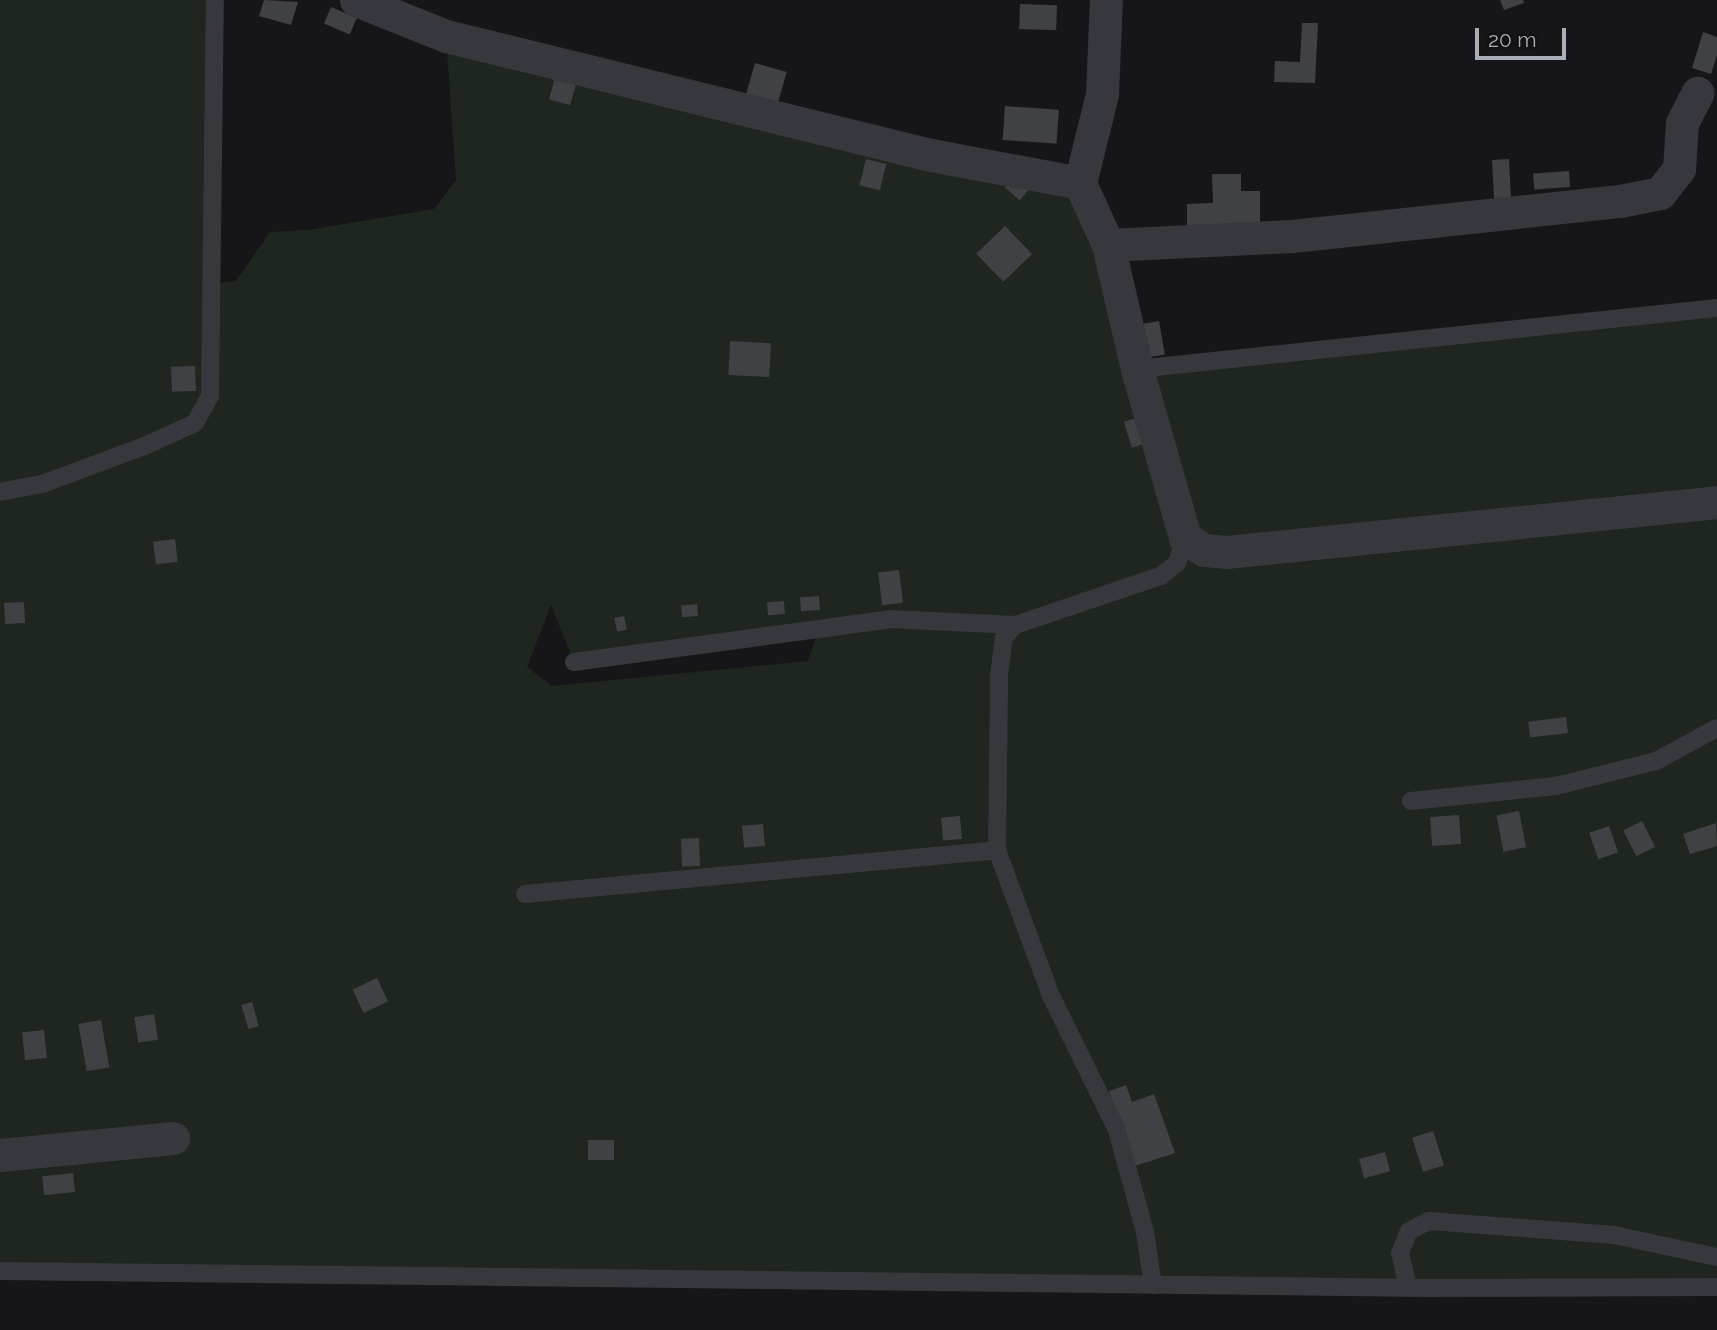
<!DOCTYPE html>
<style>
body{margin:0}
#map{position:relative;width:1717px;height:1330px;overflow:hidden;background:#161618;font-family:Raleway,sans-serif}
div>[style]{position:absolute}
.green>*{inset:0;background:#1e261f}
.building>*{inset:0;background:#404145;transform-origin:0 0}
.lane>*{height:18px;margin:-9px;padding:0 9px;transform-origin:9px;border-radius:9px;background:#37383d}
.street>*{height:33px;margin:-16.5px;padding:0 16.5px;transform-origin:16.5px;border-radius:16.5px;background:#37383d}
span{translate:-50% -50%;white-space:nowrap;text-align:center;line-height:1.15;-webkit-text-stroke:5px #111113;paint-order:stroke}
.scale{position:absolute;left:1475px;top:28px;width:91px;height:32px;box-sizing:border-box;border:4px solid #a8adb8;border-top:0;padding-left:9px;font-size:21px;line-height:24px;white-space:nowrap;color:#a8adb8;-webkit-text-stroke:5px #111113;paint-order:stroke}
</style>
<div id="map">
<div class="green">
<div style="clip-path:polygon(evenodd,0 0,215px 0,212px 284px,236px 281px,270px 232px,308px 230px,434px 209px,456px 180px,446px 36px,1080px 183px,1138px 369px,1717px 308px,1717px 1287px,0 1271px,0 0,551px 605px,574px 662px,819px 629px,808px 661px,552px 686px,527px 667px,551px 605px)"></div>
</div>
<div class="building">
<div style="clip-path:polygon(264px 0,298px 2px,291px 25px,259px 16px)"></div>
<div style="clip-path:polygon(1500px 0,1523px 0,1524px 3px,1504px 10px)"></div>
<div style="left:1020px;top:4px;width:37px;height:25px;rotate:2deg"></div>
<div style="left:331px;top:7px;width:28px;height:18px;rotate:23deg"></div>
<div style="clip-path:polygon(1302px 23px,1318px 23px,1315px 83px,1274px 82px,1275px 61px,1300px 62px)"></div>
<div style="clip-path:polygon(1703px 32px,1717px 37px,1717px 55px,1711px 74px,1692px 68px)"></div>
<div style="left:755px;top:63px;width:33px;height:35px;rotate:16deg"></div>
<div style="left:555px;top:78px;width:22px;height:22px;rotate:16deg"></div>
<div style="left:1005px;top:106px;width:54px;height:34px;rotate:4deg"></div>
<div style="left:866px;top:159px;width:21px;height:27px;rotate:14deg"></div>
<div style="left:1509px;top:159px;width:39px;height:17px;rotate:87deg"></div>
<div style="left:1569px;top:171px;width:16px;height:36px;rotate:86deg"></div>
<div style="clip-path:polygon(1212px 174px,1241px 174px,1241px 191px,1260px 191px,1260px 224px,1187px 225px,1187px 204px,1213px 203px)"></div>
<div style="left:1015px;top:175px;width:20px;height:16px;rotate:41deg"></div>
<div style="left:1005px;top:226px;width:39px;height:40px;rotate:46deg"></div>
<div style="left:1159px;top:321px;width:34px;height:24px;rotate:80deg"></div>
<div style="left:730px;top:341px;width:41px;height:34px;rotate:3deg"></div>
<div style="left:195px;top:366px;width:25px;height:24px;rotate:88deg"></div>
<div style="left:1143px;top:416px;width:27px;height:20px;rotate:73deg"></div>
<div style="left:175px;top:539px;width:23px;height:22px;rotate:83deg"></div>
<div style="left:899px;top:570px;width:33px;height:21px;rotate:83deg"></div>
<div style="left:819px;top:596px;width:14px;height:19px;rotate:86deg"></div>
<div style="left:784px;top:601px;width:13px;height:17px;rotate:86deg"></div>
<div style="left:24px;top:602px;width:21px;height:20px;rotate:87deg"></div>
<div style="left:697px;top:604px;width:12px;height:16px;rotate:85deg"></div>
<div style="left:624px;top:616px;width:14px;height:10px;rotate:78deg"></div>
<div style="left:1566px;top:717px;width:16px;height:38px;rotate:83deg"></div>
<div style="left:1519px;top:811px;width:37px;height:23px;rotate:79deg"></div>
<div style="left:1459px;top:815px;width:29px;height:29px;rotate:86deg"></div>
<div style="left:960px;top:816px;width:23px;height:19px;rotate:85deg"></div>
<div style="left:1642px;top:821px;width:29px;height:21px;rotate:63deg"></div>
<div style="clip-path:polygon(1716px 823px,1717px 846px,1690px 854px,1683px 834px)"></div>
<div style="left:763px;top:824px;width:22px;height:21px;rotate:85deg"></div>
<div style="left:1609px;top:826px;width:28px;height:21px;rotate:71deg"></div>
<div style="left:699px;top:838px;width:28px;height:18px;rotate:88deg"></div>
<div style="left:377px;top:978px;width:26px;height:27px;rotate:65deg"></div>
<div style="left:252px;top:1002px;width:25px;height:11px;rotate:74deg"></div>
<div style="left:154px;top:1014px;width:26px;height:20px;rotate:81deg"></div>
<div style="left:101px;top:1020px;width:48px;height:23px;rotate:80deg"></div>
<div style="left:44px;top:1030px;width:28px;height:22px;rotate:84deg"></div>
<div style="clip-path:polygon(1126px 1085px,1132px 1102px,1154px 1094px,1175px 1153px,1135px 1166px,1109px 1091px)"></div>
<div style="left:1433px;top:1131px;width:36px;height:22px;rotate:72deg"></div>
<div style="left:588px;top:1140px;width:26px;height:20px"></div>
<div style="left:1385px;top:1152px;width:20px;height:27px;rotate:75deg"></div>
<div style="left:73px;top:1173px;width:19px;height:31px;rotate:84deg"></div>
</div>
<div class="lane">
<div style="left:1137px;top:369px;width:583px;rotate:-6deg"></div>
<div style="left:0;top:492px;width:43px;rotate:-10.8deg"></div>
<div style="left:42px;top:484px;width:110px;rotate:-20.3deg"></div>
<div style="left:145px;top:446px;width:55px;rotate:-24.7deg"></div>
<div style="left:195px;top:423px;width:31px;rotate:-61deg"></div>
<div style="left:210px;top:396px;width:396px;rotate:-89.3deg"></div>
<div style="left:574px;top:662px;width:319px;rotate:-7.7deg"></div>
<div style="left:890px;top:619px;width:125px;rotate:2.7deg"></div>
<div style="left:1411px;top:801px;width:146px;rotate:-5.9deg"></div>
<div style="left:1556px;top:786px;width:103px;rotate:-14deg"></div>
<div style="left:1656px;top:761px;width:69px;rotate:-28.4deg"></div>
<div style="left:525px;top:894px;width:474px;rotate:-5.3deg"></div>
<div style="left:0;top:1271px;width:1424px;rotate:0.68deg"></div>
<div style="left:1424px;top:1288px;width:293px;rotate:-0.2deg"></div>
<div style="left:1153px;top:1285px;width:54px;rotate:-98.6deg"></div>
<div style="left:1145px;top:1232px;width:106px;rotate:-105.4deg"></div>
<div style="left:1117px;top:1130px;width:149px;rotate:-116.2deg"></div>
<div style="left:1051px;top:996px;width:156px;rotate:-110.3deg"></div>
<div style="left:997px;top:850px;width:174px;rotate:-89.3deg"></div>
<div style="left:999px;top:676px;width:38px;rotate:-83deg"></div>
<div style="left:1004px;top:638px;width:17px;rotate:-50deg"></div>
<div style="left:1015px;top:625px;width:154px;rotate:-18.6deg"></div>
<div style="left:1161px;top:576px;width:21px;rotate:-39deg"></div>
<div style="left:1177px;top:563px;width:26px;rotate:-72deg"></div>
<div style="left:1408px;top:1287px;width:35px;rotate:-103deg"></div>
<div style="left:1400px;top:1253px;width:24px;rotate:-68deg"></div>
<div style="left:1409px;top:1231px;width:22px;rotate:-27deg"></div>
<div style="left:1429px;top:1221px;width:186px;rotate:4.3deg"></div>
<div style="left:1614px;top:1235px;width:105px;rotate:12.1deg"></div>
</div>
<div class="street">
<div style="left:356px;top:0;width:97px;rotate:21.8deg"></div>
<div style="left:446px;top:36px;width:499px;rotate:13.8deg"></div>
<div style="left:931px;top:155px;width:152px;rotate:10.6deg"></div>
<div style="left:1080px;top:183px;width:92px;rotate:-76.1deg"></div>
<div style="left:1102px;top:94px;width:94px;rotate:-87.6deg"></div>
<div style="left:1080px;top:183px;width:68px;rotate:65.7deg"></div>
<div style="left:1108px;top:245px;width:127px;rotate:76.8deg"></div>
<div style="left:1137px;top:369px;width:176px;rotate:74.1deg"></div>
<div style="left:1185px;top:538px;width:22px;rotate:32deg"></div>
<div style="left:1204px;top:550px;width:22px;rotate:5deg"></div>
<div style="left:1226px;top:552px;width:494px;rotate:-5.8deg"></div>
<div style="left:1108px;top:245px;width:184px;rotate:-2.8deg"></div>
<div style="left:1292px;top:236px;width:330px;rotate:-6.1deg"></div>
<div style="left:1620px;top:201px;width:41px;rotate:-11.3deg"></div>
<div style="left:1660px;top:193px;width:31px;rotate:-52deg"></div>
<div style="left:1679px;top:169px;width:46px;rotate:-86.3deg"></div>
<div style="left:1682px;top:123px;width:34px;rotate:-63deg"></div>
<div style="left:0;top:1155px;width:174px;rotate:-5.6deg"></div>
</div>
<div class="scale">20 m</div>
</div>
